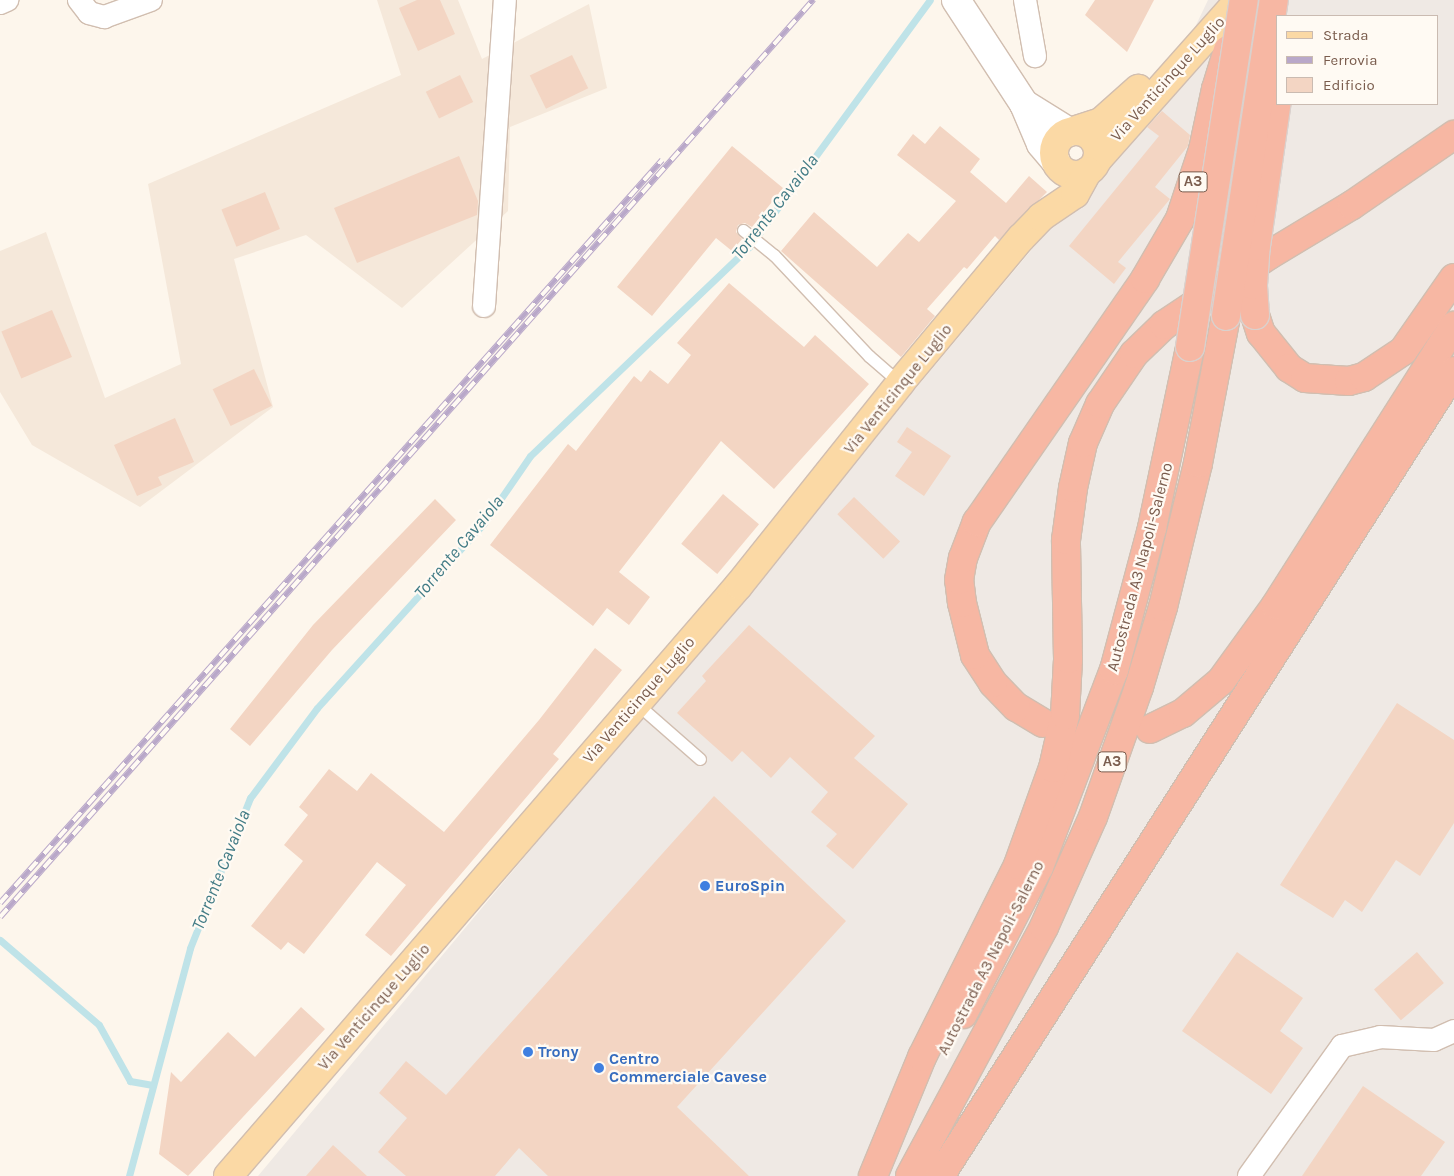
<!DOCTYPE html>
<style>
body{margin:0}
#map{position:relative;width:1454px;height:1176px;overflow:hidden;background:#fdf6ec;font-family:Karla,sans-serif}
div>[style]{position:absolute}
.residential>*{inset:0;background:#f5e8da}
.industrial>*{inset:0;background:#efe9e4}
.stream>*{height:7px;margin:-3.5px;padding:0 3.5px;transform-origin:3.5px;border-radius:3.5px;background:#bfe3e8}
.building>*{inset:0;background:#f3d5c3;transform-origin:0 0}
.roads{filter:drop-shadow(1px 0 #d1beb0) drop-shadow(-1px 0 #d1beb0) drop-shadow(0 1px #d1beb0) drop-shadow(0 -1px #d1beb0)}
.lane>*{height:11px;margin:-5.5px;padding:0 5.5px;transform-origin:5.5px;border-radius:5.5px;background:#fff}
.street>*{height:22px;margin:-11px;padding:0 11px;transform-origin:11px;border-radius:11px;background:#fff}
.secondary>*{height:28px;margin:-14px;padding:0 14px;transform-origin:14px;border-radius:14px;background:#fff}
.primary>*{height:28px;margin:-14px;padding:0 14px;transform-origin:14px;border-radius:14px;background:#fbd9a5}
.primary>.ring{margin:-14px;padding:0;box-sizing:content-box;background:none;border:28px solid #fbd9a5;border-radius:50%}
.highway>*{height:28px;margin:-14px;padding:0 14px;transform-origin:14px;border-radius:14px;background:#f7b7a3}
.rail>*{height:5.5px;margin-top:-2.75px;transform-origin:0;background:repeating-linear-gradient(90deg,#fffaf3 0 11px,#b9a8c9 0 22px);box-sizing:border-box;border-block:1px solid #b9a8c9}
.bridges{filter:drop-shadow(1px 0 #dad1cd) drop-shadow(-1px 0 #dad1cd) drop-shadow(0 1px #dad1cd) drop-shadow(0 -1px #dad1cd)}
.highway-bridge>*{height:28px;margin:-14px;padding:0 14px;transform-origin:14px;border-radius:14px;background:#f7b7a3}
.dots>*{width:14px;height:14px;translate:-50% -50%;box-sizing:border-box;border:2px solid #fffaf3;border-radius:50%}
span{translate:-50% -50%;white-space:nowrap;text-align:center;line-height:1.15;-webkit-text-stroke:4.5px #fffaf3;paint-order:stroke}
.shield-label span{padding:1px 4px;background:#fffaf3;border:1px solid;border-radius:4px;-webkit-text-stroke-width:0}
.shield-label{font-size:15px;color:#7a5c4d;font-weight:700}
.street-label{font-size:16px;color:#7a5c4d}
.shop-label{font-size:16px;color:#366cbe;font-weight:700}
.left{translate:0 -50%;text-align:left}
.water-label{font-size:18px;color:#437c86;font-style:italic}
.legend{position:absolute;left:1276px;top:15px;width:162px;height:90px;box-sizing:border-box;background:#fffaf3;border:1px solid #cabbb1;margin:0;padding:6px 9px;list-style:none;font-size:15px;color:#7a5c4d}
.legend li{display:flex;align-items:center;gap:10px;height:25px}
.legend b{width:25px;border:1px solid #cabbb1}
</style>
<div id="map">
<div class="residential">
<div style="clip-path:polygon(377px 0,458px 0,482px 59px,589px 4px,607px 88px,510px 127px,508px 211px,402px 308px,306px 235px,234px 259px,273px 407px,140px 507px,32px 445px,0 392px,0 251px,46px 232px,105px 398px,181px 364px,148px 184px,401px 75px)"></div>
</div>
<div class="industrial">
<div style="clip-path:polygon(evenodd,1208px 0,1454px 0,1454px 1176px,258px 1176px,1165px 90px,1208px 0,1278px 16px,1438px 16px,1438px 104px,1278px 104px,1278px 16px)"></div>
</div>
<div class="stream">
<div style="left:0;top:940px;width:130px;rotate:40.6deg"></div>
<div style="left:99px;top:1025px;width:64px;rotate:61deg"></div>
<div style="left:130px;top:1081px;width:23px;rotate:10deg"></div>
<div style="left:129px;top:1176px;width:236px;rotate:-75deg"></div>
<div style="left:190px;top:948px;width:162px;rotate:-68.2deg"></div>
<div style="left:250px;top:798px;width:112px;rotate:-53.3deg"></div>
<div style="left:317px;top:708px;width:249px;rotate:-47.9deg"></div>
<div style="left:484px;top:523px;width:81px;rotate:-55.5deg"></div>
<div style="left:530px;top:456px;width:303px;rotate:-43.7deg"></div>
<div style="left:749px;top:247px;width:306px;rotate:-53.8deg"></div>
</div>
<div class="building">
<div style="clip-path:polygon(417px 0,440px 0,455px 34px,418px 51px,399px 8px)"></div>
<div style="clip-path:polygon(1095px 0,1154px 0,1127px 52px,1085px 15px)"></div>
<div style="left:572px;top:55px;width:37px;height:47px;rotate:64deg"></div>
<div style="left:460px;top:75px;width:30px;height:38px;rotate:64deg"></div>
<div style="clip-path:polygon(1162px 111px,1190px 135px,1188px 146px,1155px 187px,1170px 199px,1118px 262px,1126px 268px,1114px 284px,1069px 246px,1159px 136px,1147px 127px)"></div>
<div style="clip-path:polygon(940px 126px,980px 159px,970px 172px,1006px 203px,1029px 176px,1047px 192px,999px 240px,995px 236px,967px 269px,964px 267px,927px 309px,935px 316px,901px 357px,781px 251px,814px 212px,877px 267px,908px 233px,919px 242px,956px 201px,897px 155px,913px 134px,925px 144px)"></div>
<div style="clip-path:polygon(732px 146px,783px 188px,752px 227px,745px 223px,738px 225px,736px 232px,742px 239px,732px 251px,716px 238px,652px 316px,617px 287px)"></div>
<div style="clip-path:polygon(459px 156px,478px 201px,477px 215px,357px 263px,334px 208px)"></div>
<div style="left:265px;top:192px;width:40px;height:47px;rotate:68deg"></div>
<div style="clip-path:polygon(729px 283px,804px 347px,815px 335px,869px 384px,774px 489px,721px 441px,619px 572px,650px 597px,629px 625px,607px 608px,593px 626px,490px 545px,568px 444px,576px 451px,634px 376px,641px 382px,650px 370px,668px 384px,691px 355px,677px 343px)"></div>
<div style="left:52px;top:310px;width:51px;height:55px;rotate:67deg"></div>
<div style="left:254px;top:369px;width:41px;height:46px;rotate:64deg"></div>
<div style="clip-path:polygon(175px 418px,194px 462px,158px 477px,162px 485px,137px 496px,114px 445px)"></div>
<div style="clip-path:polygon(907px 427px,951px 456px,924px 496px,895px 476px,912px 452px,897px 442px)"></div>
<div style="left:723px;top:494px;width:47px;height:65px;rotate:40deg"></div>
<div style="left:854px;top:497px;width:64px;height:24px;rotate:44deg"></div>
<div style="clip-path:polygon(435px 499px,456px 520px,332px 650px,250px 746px,230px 729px,313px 625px)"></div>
<div style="clip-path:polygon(749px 625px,875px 736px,854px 758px,908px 804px,853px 869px,826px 846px,837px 834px,811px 812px,828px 792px,790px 757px,771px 778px,742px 751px,732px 762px,677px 713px,706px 681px,702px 676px)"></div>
<div style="clip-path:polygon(595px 648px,622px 670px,553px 754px,559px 759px,391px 956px,365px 935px,406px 885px,377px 862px,304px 954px,288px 942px,281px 950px,251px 926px,303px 861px,284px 845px,308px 815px,299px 807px,329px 769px,357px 791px,371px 773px,444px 832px,539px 720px)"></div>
<div style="clip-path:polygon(1397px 703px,1454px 740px,1454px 823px,1420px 876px,1396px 860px,1362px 912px,1345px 900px,1333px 918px,1280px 885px)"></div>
<div style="clip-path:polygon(714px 796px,846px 921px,677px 1107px,749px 1176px,548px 1176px,519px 1148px,495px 1176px,406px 1176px,378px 1152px,407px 1118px,379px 1093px,406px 1061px,446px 1095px)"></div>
<div style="clip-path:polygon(1237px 952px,1303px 998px,1280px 1031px,1303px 1048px,1271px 1094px,1182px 1031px)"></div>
<div style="left:1417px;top:952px;width:41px;height:57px;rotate:49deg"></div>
<div style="clip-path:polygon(301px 1007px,325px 1029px,188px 1176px,159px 1154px,171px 1072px,181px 1082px,228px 1032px,255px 1057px)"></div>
<div style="clip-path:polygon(1363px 1086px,1445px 1142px,1421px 1176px,1302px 1176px)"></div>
<div style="clip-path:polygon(333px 1145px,367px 1176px,306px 1176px)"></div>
</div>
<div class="roads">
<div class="lane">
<div style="left:743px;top:230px;width:40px;rotate:39deg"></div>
<div style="left:774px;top:255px;width:139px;rotate:46.8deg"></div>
<div style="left:869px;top:356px;width:41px;rotate:41.1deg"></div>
<div style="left:636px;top:703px;width:85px;rotate:41.2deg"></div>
</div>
<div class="street">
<div style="left:79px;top:0;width:16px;rotate:52deg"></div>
<div style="left:89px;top:13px;width:16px;rotate:15deg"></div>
<div style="left:104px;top:17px;width:50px;rotate:-19.9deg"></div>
<div style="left:1025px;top:0;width:57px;rotate:79.9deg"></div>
<div style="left:0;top:3px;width:8px;rotate:-23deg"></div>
<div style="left:484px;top:306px;width:307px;rotate:-86.1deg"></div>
<div style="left:1249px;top:1176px;width:160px;rotate:-54.4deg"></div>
<div style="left:1342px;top:1046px;width:39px;rotate:-13deg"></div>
<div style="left:1380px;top:1037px;width:54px;rotate:3.2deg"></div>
<div style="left:1434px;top:1040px;width:22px;rotate:-24deg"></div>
</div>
<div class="secondary">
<div style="left:956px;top:0;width:124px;rotate:56.8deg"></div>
<div style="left:1024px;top:104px;width:43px;rotate:67deg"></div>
<div style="left:1041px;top:144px;width:23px;rotate:50deg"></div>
<div style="left:1024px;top:104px;width:53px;rotate:31.9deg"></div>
</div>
<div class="primary">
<div style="left:1076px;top:130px;width:26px;rotate:-18deg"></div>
<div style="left:1101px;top:122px;width:50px;rotate:-41.7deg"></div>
<div class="ring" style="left:1054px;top:131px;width:16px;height:16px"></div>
<div style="left:1098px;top:159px;width:213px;rotate:-48.4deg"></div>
<div style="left:228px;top:1176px;width:781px;rotate:-49.15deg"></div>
<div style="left:739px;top:585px;width:258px;rotate:-51.4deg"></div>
<div style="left:900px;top:383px;width:189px;rotate:-50.2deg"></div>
<div style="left:1021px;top:238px;width:29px;rotate:-46deg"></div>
<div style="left:1041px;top:217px;width:41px;rotate:-34.1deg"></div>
<div style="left:1075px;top:194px;width:26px;rotate:-61deg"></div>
</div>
<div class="highway">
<div style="left:1255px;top:315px;width:19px;rotate:72deg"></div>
<div style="left:1261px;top:333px;width:45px;rotate:51.3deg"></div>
<div style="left:1289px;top:368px;width:19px;rotate:32deg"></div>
<div style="left:1305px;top:378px;width:44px;rotate:3.9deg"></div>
<div style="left:1349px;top:381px;width:16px;rotate:-15deg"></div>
<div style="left:1364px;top:377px;width:47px;rotate:-33.7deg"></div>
<div style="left:1403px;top:351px;width:89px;rotate:-55.1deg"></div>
<div style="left:1043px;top:723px;width:31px;rotate:-149deg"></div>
<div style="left:1016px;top:707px;width:33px;rotate:-134deg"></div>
<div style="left:993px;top:683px;width:33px;rotate:-123deg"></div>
<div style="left:975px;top:655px;width:54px;rotate:-104deg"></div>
<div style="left:962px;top:603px;width:23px;rotate:-97deg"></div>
<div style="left:959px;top:580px;width:22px;rotate:-80deg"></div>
<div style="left:963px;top:558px;width:39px;rotate:-69deg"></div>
<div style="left:977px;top:522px;width:295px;rotate:-55.3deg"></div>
<div style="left:1145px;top:279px;width:69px;rotate:-59.7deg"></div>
<div style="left:1180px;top:219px;width:73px;rotate:-71.6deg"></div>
<div style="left:1203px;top:150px;width:62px;rotate:-78deg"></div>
<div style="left:1216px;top:89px;width:41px;rotate:-72.9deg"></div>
<div style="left:1150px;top:729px;width:37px;rotate:-26deg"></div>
<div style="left:1183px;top:713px;width:50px;rotate:-40.1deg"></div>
<div style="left:1221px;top:681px;width:94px;rotate:-54.1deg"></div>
<div style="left:1276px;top:605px;width:331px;rotate:-57.5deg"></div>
<div style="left:963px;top:1014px;width:165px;rotate:-62.7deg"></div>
<div style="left:1039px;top:867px;width:211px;rotate:-69.2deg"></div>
<div style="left:1114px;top:670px;width:147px;rotate:-75deg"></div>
<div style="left:1152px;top:528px;width:185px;rotate:-78.1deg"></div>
<div style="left:873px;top:1176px;width:129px;rotate:-67.6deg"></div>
<div style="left:922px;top:1057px;width:215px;rotate:-63.4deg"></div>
<div style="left:1018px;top:865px;width:103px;rotate:-70.2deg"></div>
<div style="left:1053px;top:768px;width:54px;rotate:-77.2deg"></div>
<div style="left:1065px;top:715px;width:56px;rotate:-86.9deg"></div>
<div style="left:1068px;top:659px;width:119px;rotate:-91deg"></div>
<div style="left:1066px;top:540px;width:52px;rotate:-82.3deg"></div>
<div style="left:1073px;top:488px;width:46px;rotate:-77.5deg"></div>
<div style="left:1083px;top:443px;width:43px;rotate:-66.4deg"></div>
<div style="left:1100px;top:404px;width:60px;rotate:-55.8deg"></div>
<div style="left:1134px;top:354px;width:42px;rotate:-44deg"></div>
<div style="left:1164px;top:325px;width:126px;rotate:-33.7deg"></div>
<div style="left:1269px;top:255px;width:97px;rotate:-31.1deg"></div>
<div style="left:1352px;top:205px;width:124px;rotate:-34.5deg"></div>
<div style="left:910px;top:1176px;width:283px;rotate:-61.7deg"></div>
<div style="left:1044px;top:927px;width:120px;rotate:-66deg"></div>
<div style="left:1093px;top:817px;width:138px;rotate:-70.5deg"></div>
<div style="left:1139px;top:687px;width:84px;rotate:-73.3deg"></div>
<div style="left:1163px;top:607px;width:148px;rotate:-76.3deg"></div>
<div style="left:1198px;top:463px;width:150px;rotate:-79.2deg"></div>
<div style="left:940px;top:1176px;width:955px;rotate:-57.44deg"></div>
</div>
</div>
<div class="rail">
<div style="left:0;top:903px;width:995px;rotate:-48.3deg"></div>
<div style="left:0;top:917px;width:1226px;rotate:-48.44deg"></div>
</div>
<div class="bridges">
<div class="highway-bridge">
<div style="left:1255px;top:315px;width:30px;rotate:-94deg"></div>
<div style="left:1253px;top:285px;width:39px;rotate:-86deg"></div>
<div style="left:1256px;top:246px;width:155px;rotate:-81.8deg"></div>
<div style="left:1226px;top:316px;width:320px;rotate:-81.4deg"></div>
<div style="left:1190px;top:347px;width:351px;rotate:-81.2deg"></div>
</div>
</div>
<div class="dots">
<div style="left:705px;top:886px;background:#3f7fe0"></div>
<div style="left:528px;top:1052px;background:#3f7fe0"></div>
<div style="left:599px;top:1068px;background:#3f7fe0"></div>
</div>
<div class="shield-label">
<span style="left:1193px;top:182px">A3</span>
<span style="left:1112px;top:762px">A3</span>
</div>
<div class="street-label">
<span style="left:1168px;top:79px;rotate:-48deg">Via Venticinque Luglio</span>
<span style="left:898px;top:389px;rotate:-51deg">Via Venticinque Luglio</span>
<span style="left:1140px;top:567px;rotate:-75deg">Autostrada A3 Napoli-Salerno</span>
<span style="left:639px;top:700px;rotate:-49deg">Via Venticinque Luglio</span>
<span style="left:991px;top:958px;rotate:-63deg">Autostrada A3 Napoli-Salerno</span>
<span style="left:374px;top:1007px;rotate:-49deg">Via Venticinque Luglio</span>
</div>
<div class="shop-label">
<span class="left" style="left:715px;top:886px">EuroSpin</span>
<span class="left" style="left:538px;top:1052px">Trony</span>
<span class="left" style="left:609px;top:1068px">Centro<br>Commerciale Cavese</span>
</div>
<div class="water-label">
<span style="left:775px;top:207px;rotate:-52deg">Torrente Cavaiola</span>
<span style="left:459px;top:547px;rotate:-50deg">Torrente Cavaiola</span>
<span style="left:221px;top:870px;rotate:-68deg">Torrente Cavaiola</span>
</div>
<ul class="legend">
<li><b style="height:6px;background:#fbd9a5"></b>Strada</li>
<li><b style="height:6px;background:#b9a8c9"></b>Ferrovia</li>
<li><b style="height:14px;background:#f3d5c3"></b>Edificio</li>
</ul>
</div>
